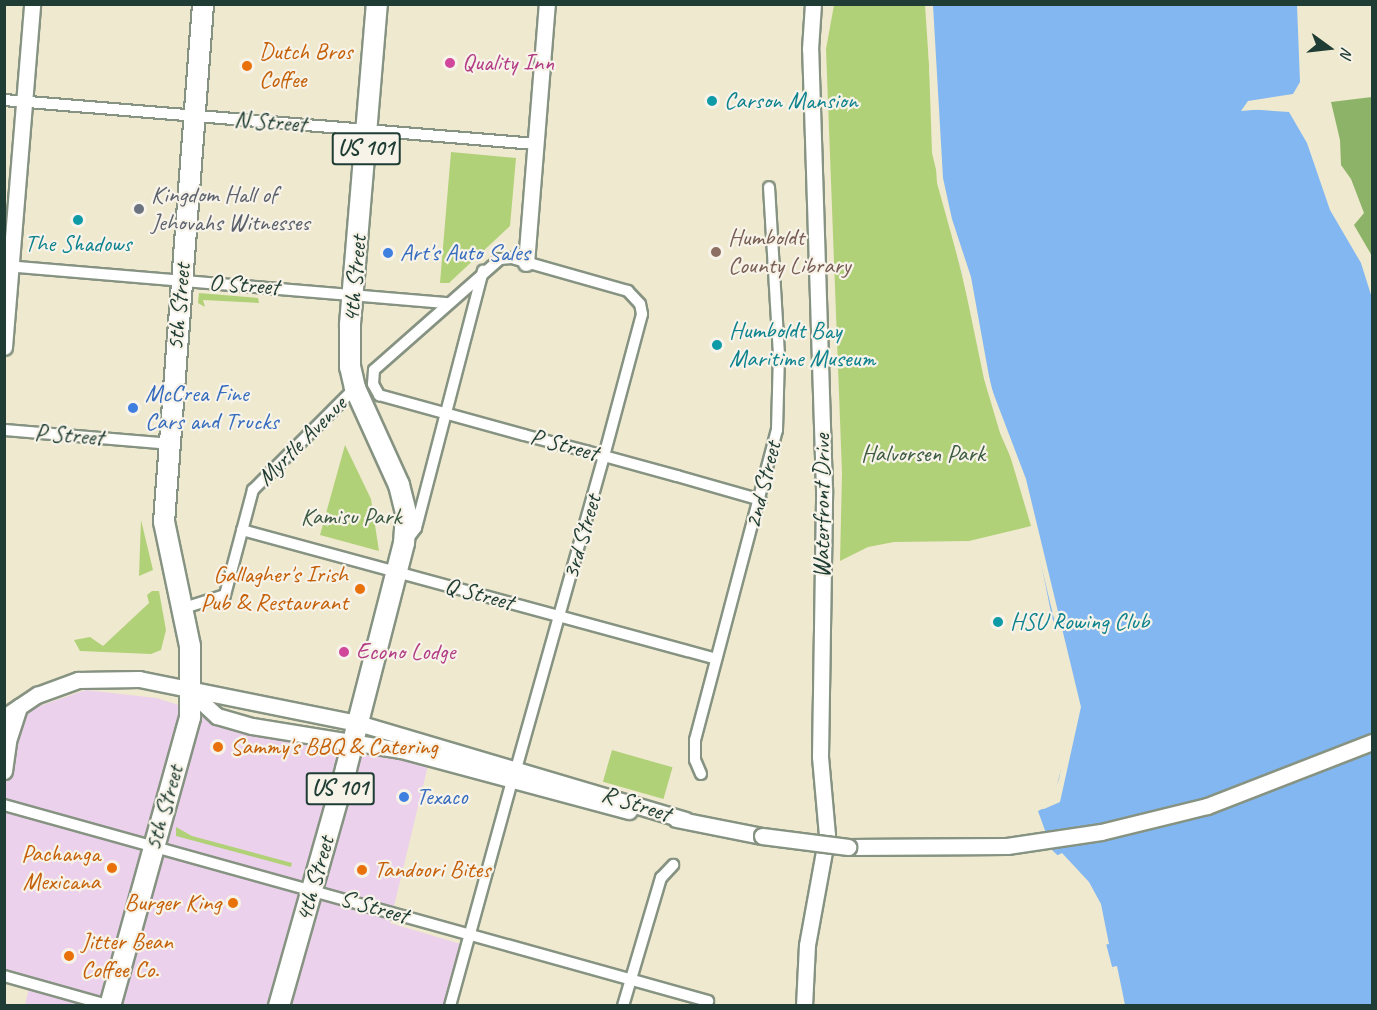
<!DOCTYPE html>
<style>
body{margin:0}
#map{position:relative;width:1377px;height:1010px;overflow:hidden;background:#efe9cf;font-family:Caveat,sans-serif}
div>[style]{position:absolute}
.built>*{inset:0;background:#ebd1eb}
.green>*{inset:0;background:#b1d178;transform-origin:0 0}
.forest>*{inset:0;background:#8cb368}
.water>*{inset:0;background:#83b7f1}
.pier>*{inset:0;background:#efe9cf}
.roads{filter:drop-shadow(2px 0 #879382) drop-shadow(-2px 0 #879382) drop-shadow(0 2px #879382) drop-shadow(0 -2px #879382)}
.street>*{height:10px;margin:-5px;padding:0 5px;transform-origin:5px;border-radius:5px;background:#fff}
.secondary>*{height:15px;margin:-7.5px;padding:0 7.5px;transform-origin:7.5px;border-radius:7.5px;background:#fff}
.highway>*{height:20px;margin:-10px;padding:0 10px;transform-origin:10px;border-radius:10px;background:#fff}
.bridges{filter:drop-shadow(2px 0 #879382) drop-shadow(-2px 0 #879382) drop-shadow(0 2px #879382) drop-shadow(0 -2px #879382)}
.secondary-bridge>*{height:15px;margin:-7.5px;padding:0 7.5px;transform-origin:7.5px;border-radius:7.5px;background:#fff}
.dots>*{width:16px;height:16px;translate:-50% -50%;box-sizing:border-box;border:3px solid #f7f3e8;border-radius:50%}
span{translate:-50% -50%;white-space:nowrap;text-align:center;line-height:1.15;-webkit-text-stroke:4.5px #f7f3e8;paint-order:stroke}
.shield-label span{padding:2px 4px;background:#f7f3e8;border:2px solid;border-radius:4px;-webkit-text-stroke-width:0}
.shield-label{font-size:22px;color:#1f3d34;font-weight:700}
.food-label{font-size:24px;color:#c56008}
.left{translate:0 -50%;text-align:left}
.right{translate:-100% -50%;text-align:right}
.hotel-label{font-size:24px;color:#b23c85}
.culture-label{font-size:24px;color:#0d838f}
.street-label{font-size:24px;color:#1f3d34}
.worship-label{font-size:24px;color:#5b616d}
.education-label{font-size:24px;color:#785e54}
.shop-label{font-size:24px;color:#366cbe}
.park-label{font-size:24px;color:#3c5b42}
.frame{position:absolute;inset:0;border:6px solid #1f3d34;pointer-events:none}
.north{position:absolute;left:1299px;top:18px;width:60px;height:60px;-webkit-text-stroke:4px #f7f3e8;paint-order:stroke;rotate:105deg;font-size:16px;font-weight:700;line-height:24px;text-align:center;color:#1f3d34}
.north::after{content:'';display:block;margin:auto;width:21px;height:27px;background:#1f3d34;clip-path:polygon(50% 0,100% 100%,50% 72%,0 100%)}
</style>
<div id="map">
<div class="built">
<div style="clip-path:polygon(86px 690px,156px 698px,286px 738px,429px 761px,390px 923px,461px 944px,444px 1005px,25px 1005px,29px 988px,5px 981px,5px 779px,22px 712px)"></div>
</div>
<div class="green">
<div style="clip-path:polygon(834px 5px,927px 5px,932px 153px,987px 378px,1031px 526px,969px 541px,894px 542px,868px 547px,840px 561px,842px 473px,826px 49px)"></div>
<div style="clip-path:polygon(451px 152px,516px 158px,510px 226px,449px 283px,440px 283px)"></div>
<div style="clip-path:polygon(199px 293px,258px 298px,259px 303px,203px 300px,205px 307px,198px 303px)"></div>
<div style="clip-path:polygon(345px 445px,371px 499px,379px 551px,320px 535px)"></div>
<div style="clip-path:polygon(141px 520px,153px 570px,139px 576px)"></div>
<div style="clip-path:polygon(152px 591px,159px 591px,166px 630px,161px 650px,151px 654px,80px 651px,74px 640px,90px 637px,103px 646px,149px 603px,147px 595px)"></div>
<div style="left:612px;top:750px;width:63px;height:33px;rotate:16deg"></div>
<div style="clip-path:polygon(176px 827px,192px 836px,292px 863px,291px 867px,176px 836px)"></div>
</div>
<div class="forest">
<div style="clip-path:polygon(1372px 97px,1372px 256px,1354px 225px,1364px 213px,1351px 179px,1341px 165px,1340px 140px,1331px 102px)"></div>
</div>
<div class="water">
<div style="clip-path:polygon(927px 5px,1303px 5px,1302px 88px,1286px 99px,1250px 101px,1247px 109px,1289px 112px,1307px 143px,1330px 210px,1361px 263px,1372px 298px,1372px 1005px,1122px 1005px,1097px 909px,1069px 866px,1052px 850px,1038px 811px,1052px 804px,1073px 723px,1075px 700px,1064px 649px,1052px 617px,1024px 480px,1004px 435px,938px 180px)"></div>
</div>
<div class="pier">
<div style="clip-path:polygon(1306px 4px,1305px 90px,1287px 102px,1252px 104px,1250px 107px,1265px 109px,1241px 111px,1248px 101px,1293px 94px,1300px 82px,1297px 5px)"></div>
<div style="clip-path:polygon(925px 5px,933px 5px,943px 178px,952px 219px,971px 277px,991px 387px,1026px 479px,1081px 707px,1060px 802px,1044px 809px,1040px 808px,1051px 799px,1059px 779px,1073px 698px,1021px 481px,1000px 433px,984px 379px,962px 273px,937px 183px)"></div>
<div style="clip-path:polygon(1062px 853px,1089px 882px,1101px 904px,1109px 944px,1104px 945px,1095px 909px,1083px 889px,1056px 856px)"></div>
<div style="clip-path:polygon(1117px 966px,1122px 990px,1125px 1005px,1119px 1006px,1114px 981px,1112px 967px)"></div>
</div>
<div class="roads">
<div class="street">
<div style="left:4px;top:100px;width:534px;rotate:4.73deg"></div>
<div style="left:5px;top:266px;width:443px;rotate:4.8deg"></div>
<div style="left:4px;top:430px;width:166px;rotate:4.8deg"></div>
<div style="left:242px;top:530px;width:491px;rotate:15.2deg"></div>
<div style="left:407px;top:540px;width:15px;rotate:-53deg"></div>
<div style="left:416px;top:528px;width:266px;rotate:-75.4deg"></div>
<div style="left:184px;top:608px;width:43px;rotate:-17.6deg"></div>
<div style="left:225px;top:595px;width:109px;rotate:-75.1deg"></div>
<div style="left:253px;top:490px;width:144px;rotate:-45deg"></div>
<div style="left:516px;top:769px;width:325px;rotate:-74.3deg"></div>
<div style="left:604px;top:456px;width:147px;rotate:-75deg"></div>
<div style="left:642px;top:314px;width:10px;rotate:-101deg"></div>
<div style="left:640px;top:304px;width:18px;rotate:-133deg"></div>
<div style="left:628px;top:291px;width:122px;rotate:-164.2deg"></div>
<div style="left:511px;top:258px;width:11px;rotate:175deg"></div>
<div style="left:500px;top:259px;width:168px;rotate:138.6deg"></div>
<div style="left:374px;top:370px;width:14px;rotate:94deg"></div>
<div style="left:373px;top:384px;width:13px;rotate:61deg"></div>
<div style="left:379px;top:395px;width:150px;rotate:15.4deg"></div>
<div style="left:524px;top:435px;width:64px;rotate:14.5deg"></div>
<div style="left:586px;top:451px;width:19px;rotate:16deg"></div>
<div style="left:604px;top:456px;width:76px;rotate:15.3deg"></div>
<div style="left:677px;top:476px;width:87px;rotate:15.9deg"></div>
<div style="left:701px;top:774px;width:15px;rotate:-113deg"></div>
<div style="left:695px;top:760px;width:20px;rotate:-90deg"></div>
<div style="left:695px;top:740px;width:321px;rotate:-75.2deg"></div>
<div style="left:777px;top:430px;width:75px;rotate:-88.5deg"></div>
<div style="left:779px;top:355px;width:168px;rotate:-93.4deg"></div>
<div style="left:4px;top:805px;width:731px;rotate:15.56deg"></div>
<div style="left:4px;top:976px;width:111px;rotate:15.7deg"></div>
<div style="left:450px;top:1006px;width:233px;rotate:-74.6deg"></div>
<div style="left:623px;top:1006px;width:134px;rotate:-73.5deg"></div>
<div style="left:661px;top:878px;width:18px;rotate:-47deg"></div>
</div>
<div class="secondary">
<div style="left:526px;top:263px;width:260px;rotate:-85.4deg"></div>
<div style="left:4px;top:347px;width:344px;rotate:-85.3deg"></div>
<div style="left:190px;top:691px;width:37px;rotate:43deg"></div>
<div style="left:217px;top:716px;width:36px;rotate:16deg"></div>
<div style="left:252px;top:726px;width:151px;rotate:9.2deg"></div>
<div style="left:401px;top:750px;width:236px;rotate:15deg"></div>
<div style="left:4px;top:717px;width:40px;rotate:-34deg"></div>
<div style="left:37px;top:695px;width:44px;rotate:-20.1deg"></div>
<div style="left:78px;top:680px;width:61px;rotate:-0.9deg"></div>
<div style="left:139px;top:679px;width:223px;rotate:11.4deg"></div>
<div style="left:358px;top:723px;width:341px;rotate:16.5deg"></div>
<div style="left:4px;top:771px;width:30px;rotate:-82deg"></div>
<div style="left:8px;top:741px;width:36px;rotate:-72deg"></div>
<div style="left:676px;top:819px;width:88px;rotate:11.2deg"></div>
<div style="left:848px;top:847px;width:159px;rotate:-0.4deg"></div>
<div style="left:1007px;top:846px;width:95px;rotate:-8.5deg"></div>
<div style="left:1101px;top:832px;width:109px;rotate:-13.8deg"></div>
<div style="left:1207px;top:806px;width:177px;rotate:-21.2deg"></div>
<div style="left:804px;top:1006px;width:61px;rotate:-87.2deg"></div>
<div style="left:807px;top:945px;width:112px;rotate:-79.7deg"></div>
<div style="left:827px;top:835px;width:79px;rotate:-95.1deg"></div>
<div style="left:820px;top:756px;width:267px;rotate:-89.1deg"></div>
<div style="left:824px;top:489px;width:440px;rotate:-91.8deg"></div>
<div style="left:810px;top:49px;width:45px;rotate:-86.2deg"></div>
</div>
<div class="highway">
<div style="left:110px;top:1006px;width:300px;rotate:-74.5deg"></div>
<div style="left:190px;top:717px;width:71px;rotate:-90deg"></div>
<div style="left:190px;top:646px;width:127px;rotate:-101.8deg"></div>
<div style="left:164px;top:522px;width:519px;rotate:-85.69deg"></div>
<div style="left:279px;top:1006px;width:246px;rotate:-74.2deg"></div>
<div style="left:346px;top:769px;width:233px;rotate:-75.6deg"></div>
<div style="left:404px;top:543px;width:30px;rotate:-86deg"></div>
<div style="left:406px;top:513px;width:29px;rotate:-104deg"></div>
<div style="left:399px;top:485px;width:107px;rotate:-114.4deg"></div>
<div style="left:355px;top:388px;width:22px;rotate:-103deg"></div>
<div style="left:350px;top:367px;width:43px;rotate:-90deg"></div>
<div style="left:350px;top:324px;width:321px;rotate:-85.2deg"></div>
</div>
</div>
<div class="bridges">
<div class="secondary-bridge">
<div style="left:762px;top:836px;width:87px;rotate:7.3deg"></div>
</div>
</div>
<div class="dots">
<div style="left:450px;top:63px;background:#d1479c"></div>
<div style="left:247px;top:66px;background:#e8710a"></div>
<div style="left:712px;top:101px;background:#0f9aa8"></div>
<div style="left:139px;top:209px;background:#6b7280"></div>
<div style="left:78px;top:220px;background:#0f9aa8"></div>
<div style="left:716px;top:252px;background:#8d6e63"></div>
<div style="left:388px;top:253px;background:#3f7fe0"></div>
<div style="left:717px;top:345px;background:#0f9aa8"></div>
<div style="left:133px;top:408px;background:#3f7fe0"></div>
<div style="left:360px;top:589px;background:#e8710a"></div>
<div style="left:998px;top:622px;background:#0f9aa8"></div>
<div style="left:344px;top:652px;background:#d1479c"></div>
<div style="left:218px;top:747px;background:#e8710a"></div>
<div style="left:404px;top:797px;background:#3f7fe0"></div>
<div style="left:112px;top:868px;background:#e8710a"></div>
<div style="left:362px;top:870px;background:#e8710a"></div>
<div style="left:233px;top:903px;background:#e8710a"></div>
<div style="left:69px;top:956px;background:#e8710a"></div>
</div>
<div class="shield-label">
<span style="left:366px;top:149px">US 101</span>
<span style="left:340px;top:789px">US 101</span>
</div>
<div class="food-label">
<span class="left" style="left:259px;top:66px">Dutch Bros<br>Coffee</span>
<span class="right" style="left:348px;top:589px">Gallagher's Irish<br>Pub &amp; Restaurant</span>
<span class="left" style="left:230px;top:747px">Sammy's BBQ &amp; Catering</span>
<span class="right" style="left:100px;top:868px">Pachanga<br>Mexicana</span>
<span class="left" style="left:374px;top:870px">Tandoori Bites</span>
<span class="right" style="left:221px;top:903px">Burger King</span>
<span class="left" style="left:81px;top:956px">Jitter Bean<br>Coffee Co.</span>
</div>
<div class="hotel-label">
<span class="left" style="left:462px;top:63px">Quality Inn</span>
<span class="left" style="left:356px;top:652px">Econo Lodge</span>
</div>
<div class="culture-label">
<span class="left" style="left:724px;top:101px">Carson Mansion</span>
<span style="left:78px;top:244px">The Shadows</span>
<span class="left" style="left:729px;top:345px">Humboldt Bay<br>Maritime Museum</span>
<span class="left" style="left:1010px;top:622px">HSU Rowing Club</span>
</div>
<div class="street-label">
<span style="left:270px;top:122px;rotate:4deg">N Street</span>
<span style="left:355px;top:279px;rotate:-85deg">4th Street</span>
<span style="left:244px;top:285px;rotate:4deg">O Street</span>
<span style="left:179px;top:307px;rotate:-85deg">5th Street</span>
<span style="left:69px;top:435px;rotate:5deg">P Street</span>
<span style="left:302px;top:441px;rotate:-45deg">Myrtle Avenue</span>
<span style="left:564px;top:445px;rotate:15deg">P Street</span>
<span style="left:763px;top:485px;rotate:-76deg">2nd Street</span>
<span style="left:822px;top:506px;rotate:-90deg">Waterfront Drive</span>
<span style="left:582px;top:537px;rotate:-74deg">3rd Street</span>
<span style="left:479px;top:594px;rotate:15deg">Q Street</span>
<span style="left:636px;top:804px;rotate:18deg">R Street</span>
<span style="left:164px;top:808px;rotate:-74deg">5th Street</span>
<span style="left:315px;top:879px;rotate:-74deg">4th Street</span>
<span style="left:374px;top:907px;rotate:16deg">S Street</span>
</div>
<div class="worship-label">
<span class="left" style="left:151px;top:209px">Kingdom Hall of<br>Jehovahs Witnesses</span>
</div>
<div class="education-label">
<span class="left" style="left:728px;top:252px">Humboldt<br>County Library</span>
</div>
<div class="shop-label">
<span class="left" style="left:400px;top:253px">Art's Auto Sales</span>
<span class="left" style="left:145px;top:408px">McCrea Fine<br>Cars and Trucks</span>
<span class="left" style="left:416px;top:797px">Texaco</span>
</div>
<div class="park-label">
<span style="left:923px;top:454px">Halvorsen Park</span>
<span style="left:351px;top:517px">Kamisu Park</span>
</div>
<div class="frame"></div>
<div class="north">N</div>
</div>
